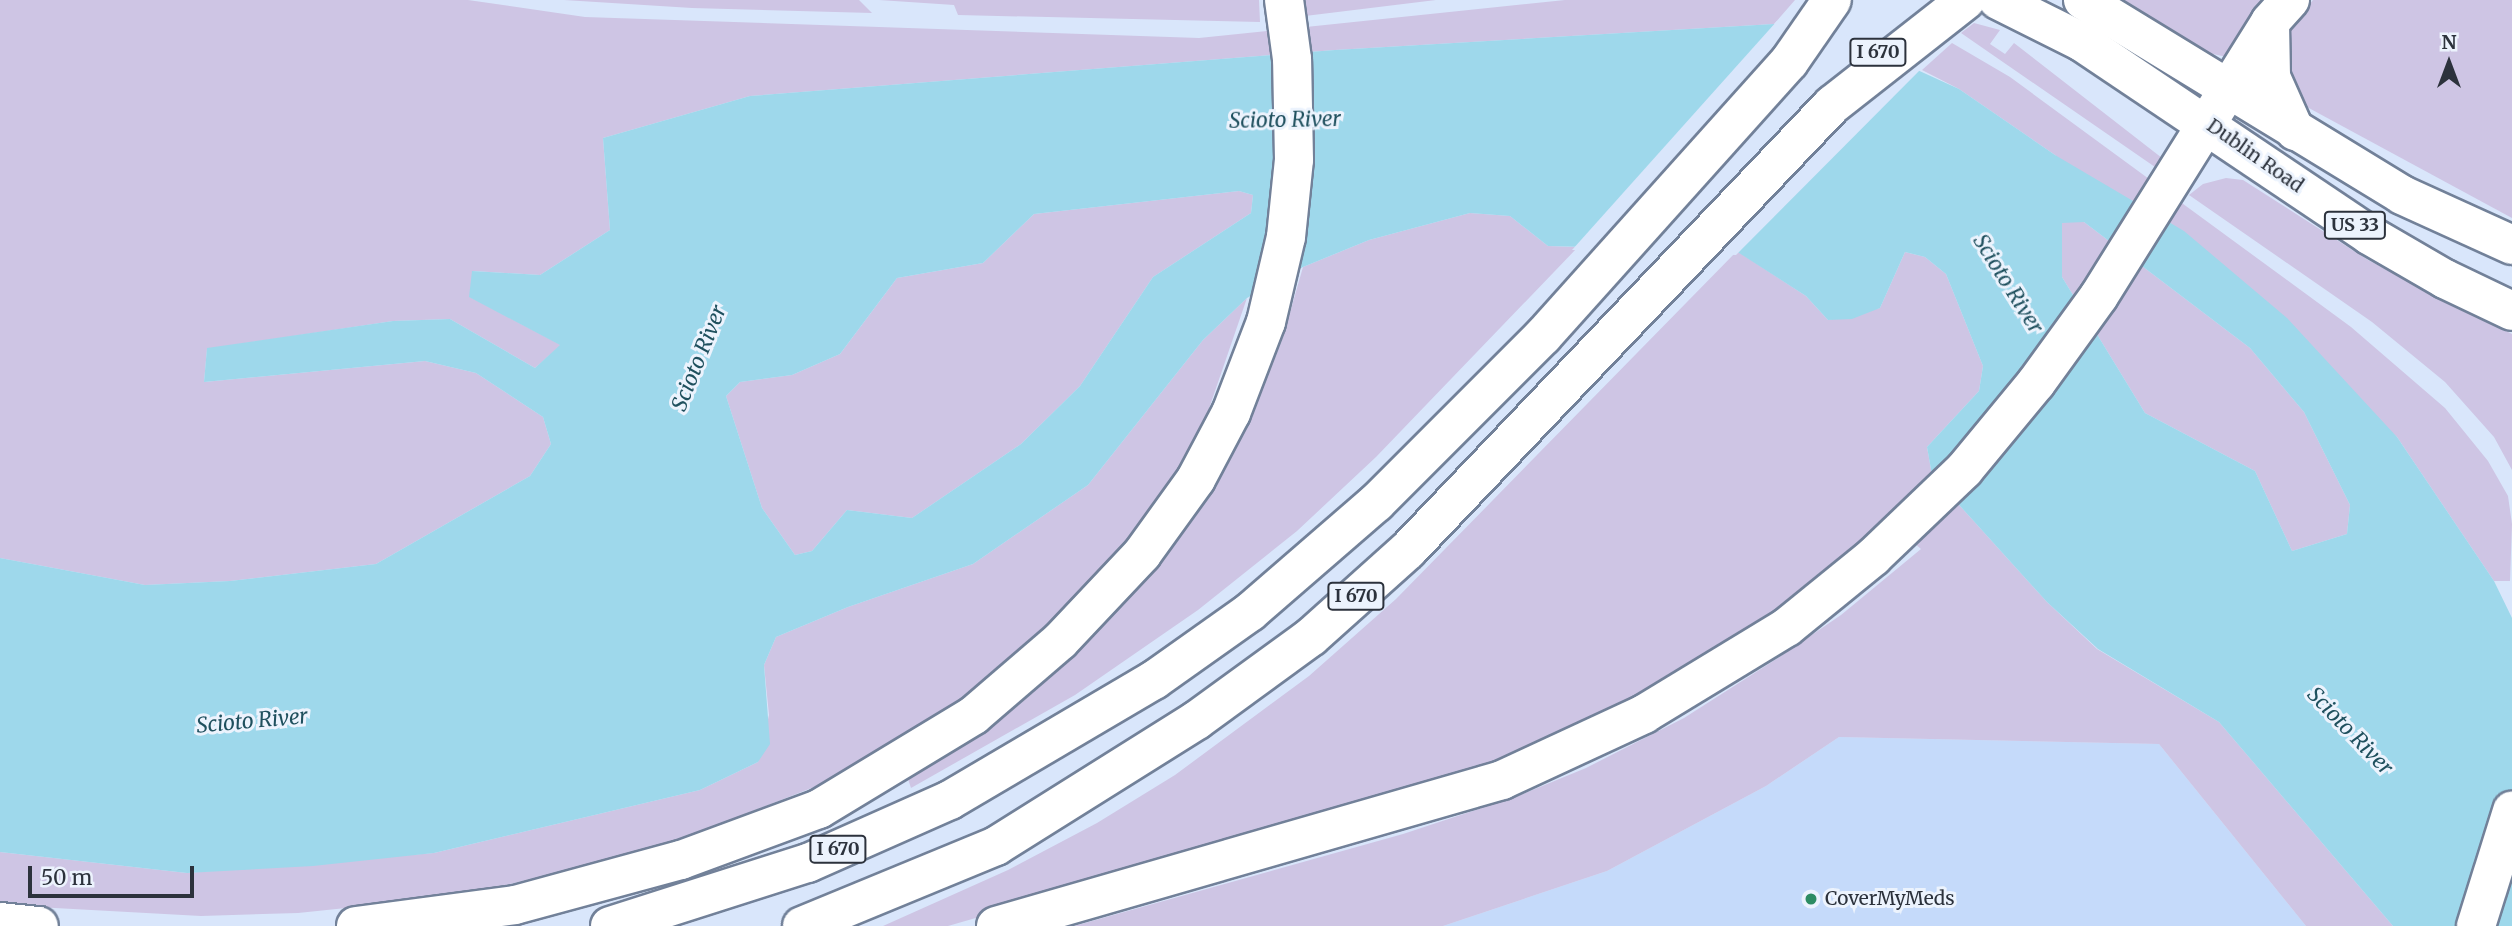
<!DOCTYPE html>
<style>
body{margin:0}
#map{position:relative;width:2512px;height:926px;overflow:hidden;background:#d9e6fb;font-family:Merriweather,serif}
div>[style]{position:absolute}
.built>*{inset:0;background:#c5dafa}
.green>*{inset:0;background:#cec5e4}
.water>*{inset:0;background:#9ed8eb}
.pier>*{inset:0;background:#d9e6fb}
.roads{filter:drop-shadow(2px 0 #728199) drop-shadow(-2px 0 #728199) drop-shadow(0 2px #728199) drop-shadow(0 -2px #728199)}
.major>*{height:38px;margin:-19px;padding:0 19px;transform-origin:19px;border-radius:19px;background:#fff}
.highway>*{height:38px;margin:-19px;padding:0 19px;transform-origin:19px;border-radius:19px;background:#fff}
.dots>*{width:19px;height:19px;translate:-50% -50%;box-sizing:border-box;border:4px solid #ecf3fd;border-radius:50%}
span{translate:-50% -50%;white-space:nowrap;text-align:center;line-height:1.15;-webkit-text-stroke:6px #ecf3fd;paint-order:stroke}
.shield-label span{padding:2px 5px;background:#ecf3fd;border:2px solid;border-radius:5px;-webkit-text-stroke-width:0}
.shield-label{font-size:18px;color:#2c323c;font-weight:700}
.street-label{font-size:19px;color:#2c323c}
.poi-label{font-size:19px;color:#2c323c}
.left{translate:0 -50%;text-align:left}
.water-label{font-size:21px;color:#1f505e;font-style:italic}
.north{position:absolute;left:2414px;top:28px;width:70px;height:70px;-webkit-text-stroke:5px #ecf3fd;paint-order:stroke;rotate:0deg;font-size:19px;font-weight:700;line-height:28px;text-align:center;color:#2c323c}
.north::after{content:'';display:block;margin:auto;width:24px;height:32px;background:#2c323c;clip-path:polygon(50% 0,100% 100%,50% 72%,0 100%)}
.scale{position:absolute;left:28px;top:866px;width:166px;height:32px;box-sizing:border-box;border:4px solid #2c323c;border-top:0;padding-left:9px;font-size:21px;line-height:24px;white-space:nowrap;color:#2c323c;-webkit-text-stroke:5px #ecf3fd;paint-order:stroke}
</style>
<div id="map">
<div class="built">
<div style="clip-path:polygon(1839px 737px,2159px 744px,2306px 926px,1443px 926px,1607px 871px,1766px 786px)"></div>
</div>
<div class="green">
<div style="clip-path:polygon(0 0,468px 0,585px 17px,1199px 38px,1565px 0,1795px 0,1774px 24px,1335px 50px,750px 96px,603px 138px,610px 230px,540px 275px,473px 271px,470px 297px,561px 345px,535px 368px,450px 319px,393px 321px,207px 349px,204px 382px,425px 361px,476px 373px,543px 417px,551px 444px,530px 476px,376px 564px,230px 581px,145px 585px,0 558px)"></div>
<div style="clip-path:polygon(564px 0,859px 0,872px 13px,692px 8px)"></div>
<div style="clip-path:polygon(879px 0,1259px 0,1260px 22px,958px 15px,954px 5px)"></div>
<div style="clip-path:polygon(1302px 0,1436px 0,1305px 16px)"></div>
<div style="clip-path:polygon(2116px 0,2273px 0,2227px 57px,2199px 51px)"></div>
<div style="clip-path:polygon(2313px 0,2512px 0,2512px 218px,2307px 107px,2289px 90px,2278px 43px)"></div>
<div style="clip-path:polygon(1974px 23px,2000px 30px,1990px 44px,2005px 54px,2014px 43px,2162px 158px,2155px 167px,1961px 33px)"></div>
<div style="clip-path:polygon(1952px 43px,2010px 77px,2351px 327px,2445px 408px,2488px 461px,2508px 496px,2512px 524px,2510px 581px,2494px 581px,2397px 437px,2055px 155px,1959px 89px,1922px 70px)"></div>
<div style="clip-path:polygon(2226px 178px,2243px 180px,2368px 260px,2512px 334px,2512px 470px,2494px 437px,2445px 382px,2372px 322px,2189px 195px,2203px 184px)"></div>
<div style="clip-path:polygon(1239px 191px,1253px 195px,1251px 213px,1153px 277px,1080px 386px,1021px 444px,912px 518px,847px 510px,812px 551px,795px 555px,762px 508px,726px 396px,740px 382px,792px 375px,840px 354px,897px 278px,983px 263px,1034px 214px)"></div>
<div style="clip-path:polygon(1470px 213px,1510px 216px,1548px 246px,1578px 247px,1376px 457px,1297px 531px,1198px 610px,1075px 695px,911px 788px,908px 779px,1006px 713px,1091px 637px,1172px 548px,1255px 406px,1283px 337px,1303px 267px,1369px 240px)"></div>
<div style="clip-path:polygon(2062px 222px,2084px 222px,2250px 348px,2304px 412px,2350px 505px,2347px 534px,2292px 551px,2255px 471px,2145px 413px,2062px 277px)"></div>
<div style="clip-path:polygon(1737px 251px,1806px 296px,1828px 320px,1880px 308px,1905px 252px,1925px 257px,1946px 274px,1983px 366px,1979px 391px,1927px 447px,1932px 475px,2047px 602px,2097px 649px,2219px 722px,2393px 926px,2306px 926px,2159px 744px,1839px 737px,1766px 786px,1607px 871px,1443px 926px,1074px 926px,1403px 834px,1518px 796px,1586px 768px,1684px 718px,1778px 658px,1841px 615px,1921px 549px,1887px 520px,1834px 569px,1730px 644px,1668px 683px,1539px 746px,1379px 801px,948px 926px,883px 926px,1008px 870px,1097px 823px,1175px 775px,1309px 676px,1396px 599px)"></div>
<div style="clip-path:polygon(1247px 298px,1204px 423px,1185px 460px,1094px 583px,1049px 629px,972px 692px,837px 778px,661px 847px,494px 888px,394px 903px,298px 913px,201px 916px,0 905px,0 852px,187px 873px,434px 853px,700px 790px,758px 762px,769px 715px,764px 665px,776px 637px,848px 607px,973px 564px,1088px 485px,1203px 340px)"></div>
</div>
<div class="water">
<div style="clip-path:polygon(evenodd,1774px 24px,1856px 42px,1959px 89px,2055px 155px,2184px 231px,2287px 318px,2397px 437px,2494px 581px,2512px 618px,2512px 926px,2393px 926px,2219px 722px,2098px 649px,2047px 602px,1932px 475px,1927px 447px,1979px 391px,1983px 366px,1946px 274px,1925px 257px,1905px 252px,1880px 308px,1852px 319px,1828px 320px,1806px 296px,1736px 251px,1548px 246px,1510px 216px,1470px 213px,1369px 240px,1303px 267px,1247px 298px,1203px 340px,1088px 485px,973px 564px,848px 607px,776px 637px,764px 665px,770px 744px,758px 762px,700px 790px,434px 853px,313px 866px,187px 873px,0 852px,0 558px,145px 585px,230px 581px,376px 564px,530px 476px,551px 444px,543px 417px,476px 373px,425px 361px,204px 382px,207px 348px,393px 321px,450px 319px,535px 368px,560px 345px,469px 297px,472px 271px,540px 275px,610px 230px,603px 138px,750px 96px,1335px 50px,1774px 24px,1239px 191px,1253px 195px,1251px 213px,1153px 277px,1080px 386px,1021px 444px,912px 518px,847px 510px,812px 551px,795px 555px,762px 508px,726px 396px,740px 382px,792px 375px,840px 354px,897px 278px,983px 263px,1034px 214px,1239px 191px,1774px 24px,2084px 222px,2250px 348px,2304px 412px,2350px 505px,2347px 534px,2292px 551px,2255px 471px,2145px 413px,2062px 277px,2062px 223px,2084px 222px)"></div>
</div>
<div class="pier">
<div style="clip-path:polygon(1777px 21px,1857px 38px,1923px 67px,1736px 255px,1572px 250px)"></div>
</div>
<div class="roads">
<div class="major">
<div style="left:1998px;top:0;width:94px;rotate:26.6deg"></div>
<div style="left:2082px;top:42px;width:346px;rotate:33.9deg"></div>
<div style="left:2369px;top:235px;width:88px;rotate:30.1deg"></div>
<div style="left:2445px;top:279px;width:74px;rotate:25.5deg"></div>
<div style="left:2083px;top:0;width:374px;rotate:31.4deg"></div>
<div style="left:2402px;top:195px;width:121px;rotate:24.4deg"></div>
<div style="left:2476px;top:926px;width:121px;rotate:-72.6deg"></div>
</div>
<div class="highway">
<div style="left:2270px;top:24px;width:53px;rotate:88.9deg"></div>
<div style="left:2271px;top:77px;width:59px;rotate:66deg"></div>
<div style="left:0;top:922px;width:39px;rotate:6deg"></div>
<div style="left:356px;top:926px;width:160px;rotate:-7.5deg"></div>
<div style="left:515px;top:905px;width:172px;rotate:-15.2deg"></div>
<div style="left:681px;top:860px;width:147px;rotate:-20.3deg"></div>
<div style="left:819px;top:809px;width:181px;rotate:-31.2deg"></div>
<div style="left:974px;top:715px;width:113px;rotate:-40.7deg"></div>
<div style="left:1060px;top:641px;width:120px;rotate:-46.7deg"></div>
<div style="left:1142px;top:554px;width:92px;rotate:-54.2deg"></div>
<div style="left:1196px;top:479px;width:75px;rotate:-62.1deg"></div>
<div style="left:1231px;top:413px;width:97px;rotate:-69deg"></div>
<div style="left:1266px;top:322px;width:87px;rotate:-76.8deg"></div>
<div style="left:1286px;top:237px;width:77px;rotate:-84.1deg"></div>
<div style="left:1294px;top:160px;width:101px;rotate:-91.1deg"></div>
<div style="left:1292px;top:59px;width:60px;rotate:-97.7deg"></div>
<div style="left:610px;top:926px;width:208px;rotate:-17.7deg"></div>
<div style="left:808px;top:863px;width:155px;rotate:-23.9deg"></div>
<div style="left:950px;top:800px;width:237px;rotate:-30.5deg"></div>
<div style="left:1154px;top:680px;width:118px;rotate:-35.3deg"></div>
<div style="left:1250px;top:612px;width:167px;rotate:-40.9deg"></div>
<div style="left:1376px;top:503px;width:236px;rotate:-45deg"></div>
<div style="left:1543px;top:336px;width:368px;rotate:-48.1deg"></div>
<div style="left:1789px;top:62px;width:75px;rotate:-55.3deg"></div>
<div style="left:802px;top:926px;width:210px;rotate:-22.4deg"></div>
<div style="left:996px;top:846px;width:237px;rotate:-32.1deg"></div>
<div style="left:1197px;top:720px;width:141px;rotate:-36.1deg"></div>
<div style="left:1311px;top:637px;width:130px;rotate:-41.9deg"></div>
<div style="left:1408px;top:550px;width:615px;rotate:-46.38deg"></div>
<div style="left:1832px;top:105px;width:170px;rotate:-38.1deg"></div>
<div style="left:996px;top:926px;width:527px;rotate:-16.09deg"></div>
<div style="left:1502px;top:780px;width:157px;rotate:-24.9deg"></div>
<div style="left:1644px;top:714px;width:167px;rotate:-31.3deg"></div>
<div style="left:1787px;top:627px;width:111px;rotate:-39.1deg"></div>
<div style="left:1873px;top:557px;width:126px;rotate:-43.7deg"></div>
<div style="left:1964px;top:470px;width:113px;rotate:-50.4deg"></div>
<div style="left:2036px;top:383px;width:107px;rotate:-54.1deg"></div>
<div style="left:2099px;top:296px;width:323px;rotate:-58deg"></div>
<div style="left:2270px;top:22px;width:30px;rotate:-48deg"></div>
</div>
</div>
<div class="dots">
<div style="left:1811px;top:899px;background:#2d8c63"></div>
</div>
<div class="shield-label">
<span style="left:1878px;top:52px">I 670</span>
<span style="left:2355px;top:225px">US 33</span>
<span style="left:1356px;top:596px">I 670</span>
<span style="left:838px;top:849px">I 670</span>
</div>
<div class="street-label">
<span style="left:2255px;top:156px;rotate:35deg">Dublin Road</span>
</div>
<div class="poi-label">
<span class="left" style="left:1825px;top:899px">CoverMyMeds</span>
</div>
<div class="water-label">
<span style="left:1285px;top:120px;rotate:-1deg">Scioto River</span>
<span style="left:2008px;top:284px;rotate:58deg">Scioto River</span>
<span style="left:699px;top:358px;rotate:-68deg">Scioto River</span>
<span style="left:252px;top:721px;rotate:-5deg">Scioto River</span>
<span style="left:2350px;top:731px;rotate:46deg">Scioto River</span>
</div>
<div class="north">N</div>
<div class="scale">50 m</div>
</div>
